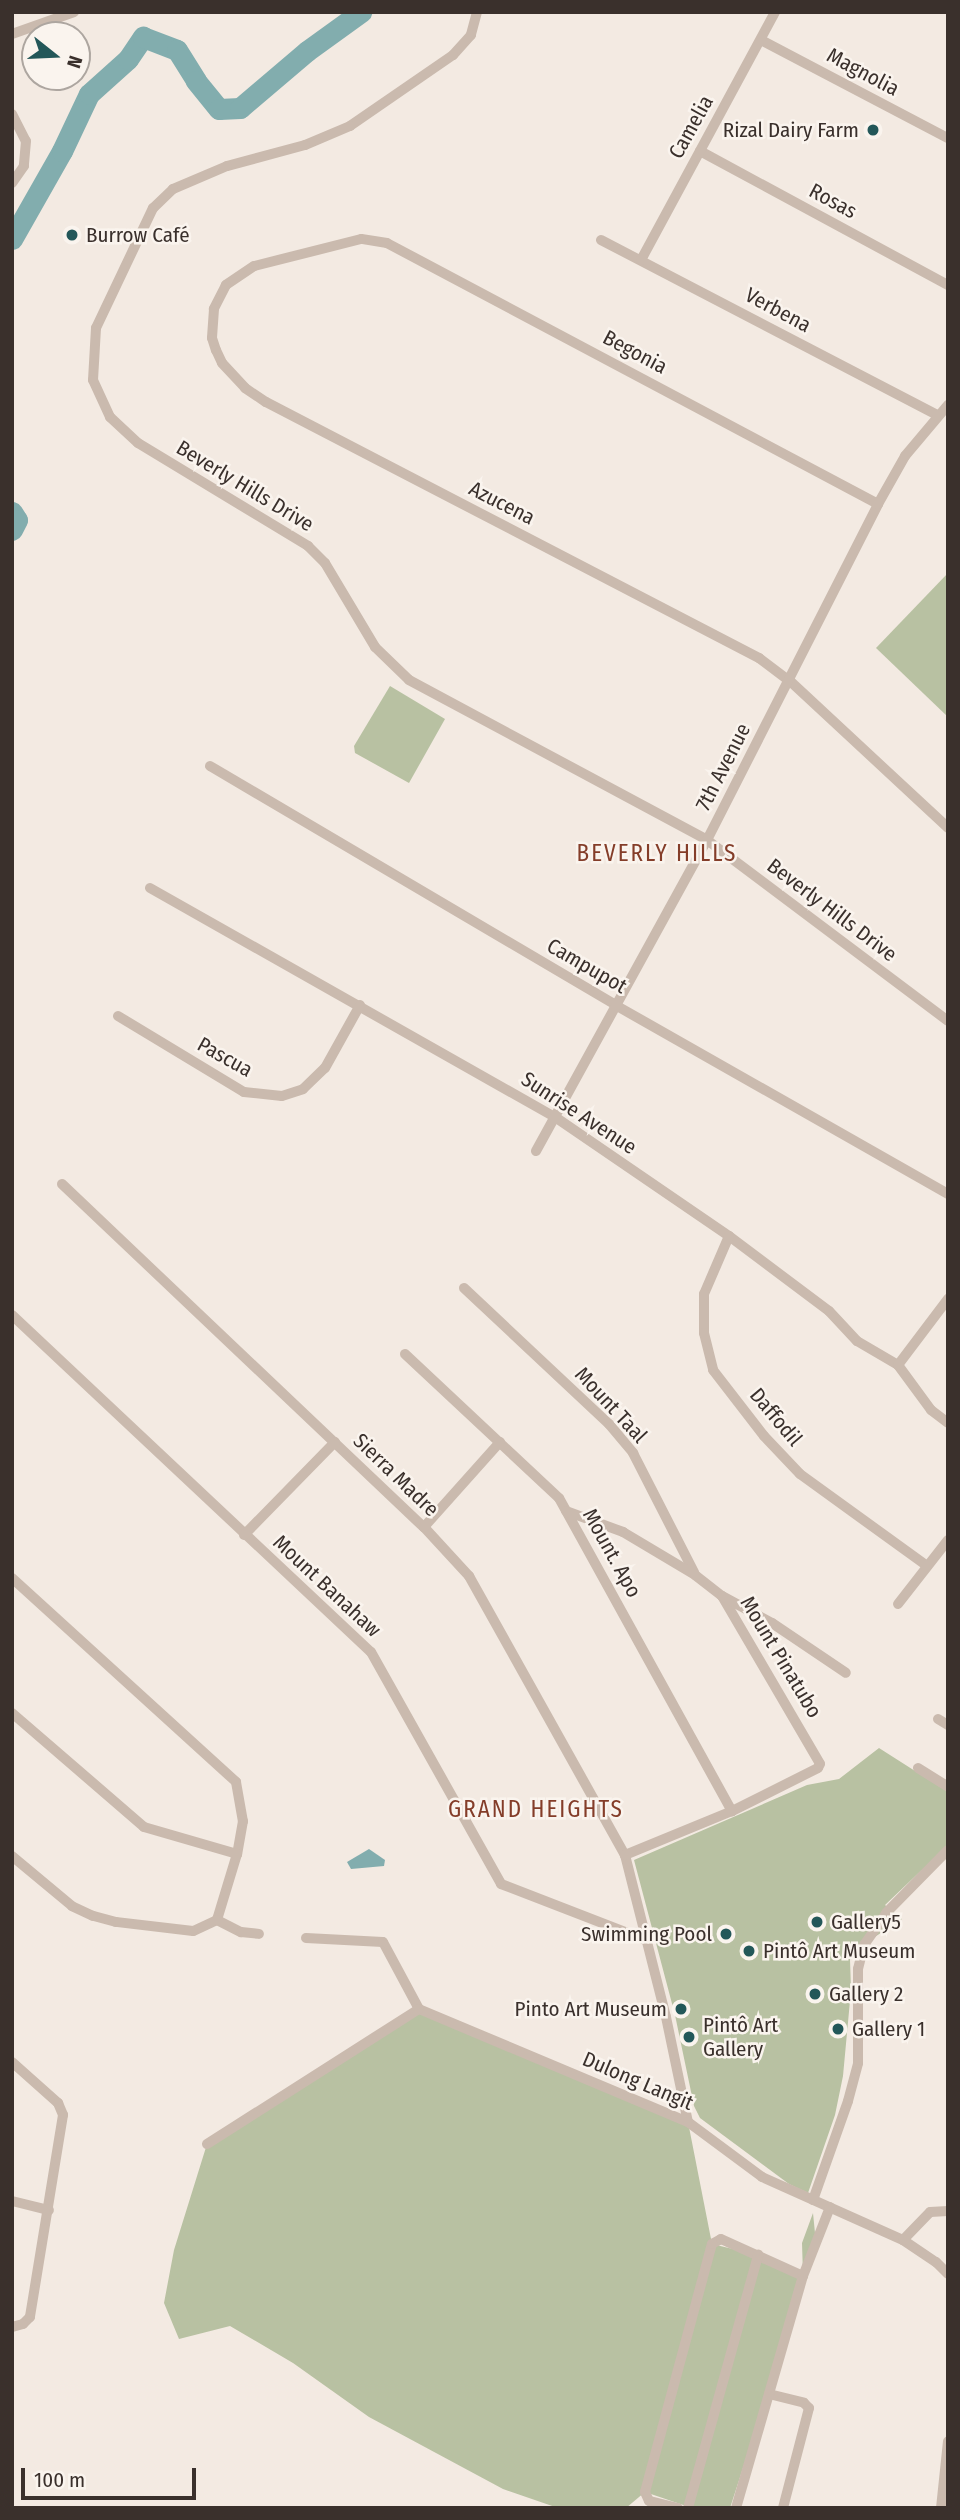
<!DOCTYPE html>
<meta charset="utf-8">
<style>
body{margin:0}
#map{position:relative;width:960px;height:2520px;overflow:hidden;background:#f3eae2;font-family:"Fira Sans Condensed",sans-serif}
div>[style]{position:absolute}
.green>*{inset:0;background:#b8c1a2}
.water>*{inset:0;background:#82adae}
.river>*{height:21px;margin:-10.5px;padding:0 10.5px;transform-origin:10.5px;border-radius:10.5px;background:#82adae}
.street>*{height:10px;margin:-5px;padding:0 5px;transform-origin:5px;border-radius:5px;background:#cabaae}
.dots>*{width:19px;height:19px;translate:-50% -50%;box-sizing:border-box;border:4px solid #faf4ee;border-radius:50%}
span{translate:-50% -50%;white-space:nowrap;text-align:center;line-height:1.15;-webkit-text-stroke:5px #faf4ee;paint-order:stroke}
.street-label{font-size:21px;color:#3a302c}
.poi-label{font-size:21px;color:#3a302c}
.right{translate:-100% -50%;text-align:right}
.left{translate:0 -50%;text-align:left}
.neighbourhood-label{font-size:23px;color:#843d29;letter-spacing:2px}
.frame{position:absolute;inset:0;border:14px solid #3a302c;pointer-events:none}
.north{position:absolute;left:21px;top:21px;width:70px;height:70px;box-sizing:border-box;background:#faf4ee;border:2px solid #ada6a0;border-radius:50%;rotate:108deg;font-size:19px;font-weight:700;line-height:28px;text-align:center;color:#3a302c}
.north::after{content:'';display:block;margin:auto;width:24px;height:32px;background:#235759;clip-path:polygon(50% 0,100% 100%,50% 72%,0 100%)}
.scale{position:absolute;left:21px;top:2468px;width:175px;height:32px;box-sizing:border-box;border:4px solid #3a302c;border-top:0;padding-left:9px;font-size:21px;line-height:24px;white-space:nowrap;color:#3a302c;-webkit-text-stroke:5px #faf4ee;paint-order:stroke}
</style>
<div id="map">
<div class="green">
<div style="clip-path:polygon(948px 573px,948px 717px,876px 648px)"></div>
<div style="clip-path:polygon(390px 686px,445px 719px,409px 783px,355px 753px,354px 746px)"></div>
<div style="clip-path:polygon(879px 1748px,948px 1792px,948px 1845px,885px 1905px,902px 1919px,855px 1950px,850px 1959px,851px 1990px,843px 2076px,835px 2115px,808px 2193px,789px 2184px,700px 2118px,694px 2106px,675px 2015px,634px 1860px,807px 1785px,839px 1779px)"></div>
<div style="clip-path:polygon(419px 2009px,688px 2122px,712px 2244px,758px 2255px,803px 2275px,802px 2243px,813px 2213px,816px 2243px,730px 2508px,692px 2508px,645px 2492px,626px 2508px,558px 2508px,503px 2489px,369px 2417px,293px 2363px,230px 2326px,179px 2339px,164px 2303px,174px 2250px,207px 2144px)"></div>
</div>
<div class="water">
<div style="clip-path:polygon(369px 1849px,385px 1860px,384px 1866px,351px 1869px,347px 1862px)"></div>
</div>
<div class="river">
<div style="left:12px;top:239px;width:101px;rotate:-60.4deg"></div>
<div style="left:62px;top:151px;width:63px;rotate:-64.7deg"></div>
<div style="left:89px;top:94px;width:52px;rotate:-41.9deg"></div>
<div style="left:128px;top:59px;width:27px;rotate:-56deg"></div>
<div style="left:143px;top:37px;width:36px;rotate:21deg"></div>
<div style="left:177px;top:50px;width:36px;rotate:58deg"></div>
<div style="left:196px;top:81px;width:36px;rotate:51deg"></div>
<div style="left:219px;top:109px;width:21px;rotate:-3deg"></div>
<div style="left:240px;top:108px;width:88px;rotate:-40.4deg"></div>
<div style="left:307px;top:51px;width:67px;rotate:-35.8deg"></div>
<div style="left:12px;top:512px;width:9px;rotate:58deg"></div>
<div style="left:17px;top:520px;width:11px;rotate:117deg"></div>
</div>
<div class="street">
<div style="left:477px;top:12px;width:24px;rotate:105deg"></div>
<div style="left:471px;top:35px;width:27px;rotate:132deg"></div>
<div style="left:453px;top:55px;width:125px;rotate:145.4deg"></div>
<div style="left:350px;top:126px;width:49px;rotate:157.1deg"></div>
<div style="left:305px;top:145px;width:81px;rotate:164.9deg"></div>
<div style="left:227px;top:166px;width:59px;rotate:156.9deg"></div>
<div style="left:173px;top:189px;width:28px;rotate:136deg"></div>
<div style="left:153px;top:208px;width:133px;rotate:115.4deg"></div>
<div style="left:96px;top:328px;width:52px;rotate:93.3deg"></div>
<div style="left:93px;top:380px;width:41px;rotate:65.3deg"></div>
<div style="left:110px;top:417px;width:38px;rotate:43deg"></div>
<div style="left:138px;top:443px;width:199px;rotate:31.2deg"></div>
<div style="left:308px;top:546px;width:24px;rotate:45deg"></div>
<div style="left:325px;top:563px;width:98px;rotate:59.2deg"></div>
<div style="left:375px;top:647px;width:47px;rotate:44.1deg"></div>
<div style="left:409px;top:680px;width:338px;rotate:28.2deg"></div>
<div style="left:707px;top:840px;width:301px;rotate:36.9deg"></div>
<div style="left:12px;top:34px;width:66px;rotate:-19.5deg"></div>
<div style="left:761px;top:40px;width:211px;rotate:27.7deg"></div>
<div style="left:12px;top:114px;width:30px;rotate:63deg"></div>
<div style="left:26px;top:141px;width:25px;rotate:95deg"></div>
<div style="left:24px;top:166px;width:21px;rotate:125deg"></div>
<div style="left:700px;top:151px;width:282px;rotate:28.4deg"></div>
<div style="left:601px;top:240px;width:379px;rotate:27.5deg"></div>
<div style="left:641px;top:260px;width:282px;rotate:-61.6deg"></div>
<div style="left:878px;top:504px;width:556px;rotate:-152.01deg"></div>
<div style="left:387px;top:243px;width:26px;rotate:-171deg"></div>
<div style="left:361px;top:239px;width:110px;rotate:165.8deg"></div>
<div style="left:254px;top:266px;width:34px;rotate:146deg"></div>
<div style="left:226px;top:285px;width:27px;rotate:117deg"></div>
<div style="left:214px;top:309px;width:29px;rotate:94deg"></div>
<div style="left:212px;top:338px;width:13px;rotate:72deg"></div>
<div style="left:216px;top:350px;width:14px;rotate:65deg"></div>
<div style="left:222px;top:363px;width:34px;rotate:47deg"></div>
<div style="left:245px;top:388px;width:25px;rotate:34deg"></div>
<div style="left:266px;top:402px;width:556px;rotate:27.44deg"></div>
<div style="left:759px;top:658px;width:39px;rotate:37deg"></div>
<div style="left:790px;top:681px;width:216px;rotate:42.9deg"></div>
<div style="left:210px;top:766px;width:472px;rotate:30.5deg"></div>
<div style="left:617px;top:1006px;width:381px;rotate:29.6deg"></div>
<div style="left:150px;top:888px;width:465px;rotate:29.5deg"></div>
<div style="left:555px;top:1117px;width:211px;rotate:34.4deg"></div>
<div style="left:729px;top:1236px;width:125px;rotate:36.9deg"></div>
<div style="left:829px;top:1311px;width:41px;rotate:47deg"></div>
<div style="left:857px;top:1341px;width:48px;rotate:30.3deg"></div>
<div style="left:898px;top:1365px;width:56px;rotate:53.7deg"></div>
<div style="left:931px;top:1410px;width:21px;rotate:37deg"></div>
<div style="left:118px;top:1016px;width:147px;rotate:31.1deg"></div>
<div style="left:244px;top:1092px;width:38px;rotate:6deg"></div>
<div style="left:282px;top:1096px;width:22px;rotate:-18deg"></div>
<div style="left:303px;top:1089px;width:30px;rotate:-44deg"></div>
<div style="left:325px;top:1068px;width:72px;rotate:-60.9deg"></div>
<div style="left:536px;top:1151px;width:355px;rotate:-61.2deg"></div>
<div style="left:707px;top:840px;width:377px;rotate:-63deg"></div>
<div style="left:878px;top:504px;width:55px;rotate:-60.6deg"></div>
<div style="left:905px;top:456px;width:67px;rotate:-49.9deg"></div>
<div style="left:62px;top:1184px;width:499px;rotate:43.5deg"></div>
<div style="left:424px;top:1527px;width:67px;rotate:47.4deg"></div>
<div style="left:469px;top:1576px;width:320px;rotate:60.8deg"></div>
<div style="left:625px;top:1855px;width:167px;rotate:75.8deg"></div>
<div style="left:666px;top:2017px;width:107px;rotate:78.2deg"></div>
<div style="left:729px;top:1236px;width:63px;rotate:113.3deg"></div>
<div style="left:704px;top:1294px;width:39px;rotate:90deg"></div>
<div style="left:704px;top:1333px;width:38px;rotate:76deg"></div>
<div style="left:713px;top:1370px;width:83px;rotate:52.3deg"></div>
<div style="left:764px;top:1436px;width:52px;rotate:46.5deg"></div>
<div style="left:800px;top:1474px;width:157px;rotate:35.9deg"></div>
<div style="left:464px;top:1288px;width:199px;rotate:43.2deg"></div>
<div style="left:609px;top:1424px;width:38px;rotate:50deg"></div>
<div style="left:633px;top:1453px;width:134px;rotate:62.9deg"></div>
<div style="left:12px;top:1315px;width:492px;rotate:43.2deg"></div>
<div style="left:371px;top:1652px;width:266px;rotate:60.7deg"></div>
<div style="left:501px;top:1884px;width:155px;rotate:21.1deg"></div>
<div style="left:405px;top:1354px;width:211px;rotate:43.1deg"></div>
<div style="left:559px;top:1498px;width:358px;rotate:61.1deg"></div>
<div style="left:898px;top:1365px;width:83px;rotate:-52.9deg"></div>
<div style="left:566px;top:1511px;width:61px;rotate:20.2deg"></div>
<div style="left:623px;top:1532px;width:84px;rotate:30.8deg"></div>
<div style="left:695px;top:1575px;width:34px;rotate:38deg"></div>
<div style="left:722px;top:1596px;width:194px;rotate:59.7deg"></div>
<div style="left:820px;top:1764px;width:4px;rotate:117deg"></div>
<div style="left:818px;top:1768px;width:96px;rotate:153.4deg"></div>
<div style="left:732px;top:1811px;width:116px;rotate:157.6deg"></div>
<div style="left:424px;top:1527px;width:114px;rotate:-48.2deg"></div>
<div style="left:244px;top:1535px;width:130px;rotate:-45.6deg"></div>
<div style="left:12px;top:1578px;width:303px;rotate:42.3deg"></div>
<div style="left:236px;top:1782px;width:40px;rotate:80deg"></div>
<div style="left:243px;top:1821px;width:34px;rotate:100deg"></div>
<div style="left:237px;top:1854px;width:69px;rotate:106.9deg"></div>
<div style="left:217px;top:1920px;width:26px;rotate:155deg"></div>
<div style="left:193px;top:1931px;width:78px;rotate:-173.3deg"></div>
<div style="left:116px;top:1922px;width:24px;rotate:-165deg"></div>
<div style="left:93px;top:1916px;width:23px;rotate:-155deg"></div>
<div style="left:72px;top:1906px;width:78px;rotate:-140.2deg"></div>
<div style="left:722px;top:1596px;width:57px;rotate:28.4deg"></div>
<div style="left:772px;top:1623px;width:89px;rotate:34deg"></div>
<div style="left:898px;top:1604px;width:81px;rotate:-52deg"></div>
<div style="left:12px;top:1713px;width:174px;rotate:40.8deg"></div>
<div style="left:144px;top:1827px;width:97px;rotate:16.2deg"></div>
<div style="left:938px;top:1719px;width:12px;rotate:31deg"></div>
<div style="left:918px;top:1768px;width:36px;rotate:32deg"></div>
<div style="left:217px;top:1920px;width:27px;rotate:27deg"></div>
<div style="left:241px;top:1932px;width:18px;rotate:6deg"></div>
<div style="left:306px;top:1938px;width:77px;rotate:3deg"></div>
<div style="left:383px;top:1942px;width:76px;rotate:61.8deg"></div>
<div style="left:419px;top:2009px;width:292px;rotate:22.8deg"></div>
<div style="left:688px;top:2122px;width:92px;rotate:36.6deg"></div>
<div style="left:762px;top:2177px;width:154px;rotate:24.1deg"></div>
<div style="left:903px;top:2240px;width:40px;rotate:34deg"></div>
<div style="left:936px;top:2262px;width:17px;rotate:45deg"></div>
<div style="left:12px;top:2062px;width:62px;rotate:41.7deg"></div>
<div style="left:58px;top:2103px;width:13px;rotate:67deg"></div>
<div style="left:63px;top:2115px;width:205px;rotate:99.3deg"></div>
<div style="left:30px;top:2317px;width:10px;rotate:135deg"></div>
<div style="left:23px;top:2324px;width:11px;rotate:165deg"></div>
<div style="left:207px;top:2144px;width:251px;rotate:-32.5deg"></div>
<div style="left:813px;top:2200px;width:105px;rotate:-70.5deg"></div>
<div style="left:848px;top:2101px;width:39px;rotate:-75deg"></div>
<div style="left:858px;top:2063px;width:94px;rotate:-90deg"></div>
<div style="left:858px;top:1969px;width:25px;rotate:-76deg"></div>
<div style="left:864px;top:1945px;width:39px;rotate:-55deg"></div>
<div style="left:886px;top:1913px;width:88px;rotate:-45.5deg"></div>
<div style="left:12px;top:2201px;width:38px;rotate:14deg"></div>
<div style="left:903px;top:2240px;width:39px;rotate:-46deg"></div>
<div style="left:930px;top:2212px;width:18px;rotate:-3deg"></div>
<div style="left:769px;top:2394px;width:36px;rotate:14deg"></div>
<div style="left:804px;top:2403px;width:7px;rotate:45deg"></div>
<div style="left:809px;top:2408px;width:103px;rotate:104.6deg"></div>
<div style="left:678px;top:2508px;width:30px;rotate:-166deg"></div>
<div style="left:649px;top:2501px;width:10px;rotate:-114deg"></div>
<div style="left:645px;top:2492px;width:257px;rotate:-74.9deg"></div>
<div style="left:712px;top:2244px;width:10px;rotate:-29deg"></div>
<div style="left:721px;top:2239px;width:90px;rotate:24.3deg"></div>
<div style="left:688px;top:2508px;width:263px;rotate:-74.5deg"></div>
<div style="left:736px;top:2508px;width:241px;rotate:-73.9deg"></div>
<div style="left:803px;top:2276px;width:74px;rotate:-68.6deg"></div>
<div style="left:941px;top:2508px;width:67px;rotate:-84deg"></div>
</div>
<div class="dots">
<div style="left:873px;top:130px;background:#235759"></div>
<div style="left:72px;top:235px;background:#235759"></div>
<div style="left:817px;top:1922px;background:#235759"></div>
<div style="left:726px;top:1934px;background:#235759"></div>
<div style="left:749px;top:1951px;background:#235759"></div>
<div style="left:815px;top:1994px;background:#235759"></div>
<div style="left:681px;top:2009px;background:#235759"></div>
<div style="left:838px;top:2029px;background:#235759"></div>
<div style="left:689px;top:2037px;background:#235759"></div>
</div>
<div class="street-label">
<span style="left:863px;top:72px;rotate:28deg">Magnolia</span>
<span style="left:691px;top:127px;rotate:-61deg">Camelia</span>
<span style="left:833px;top:201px;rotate:28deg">Rosas</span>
<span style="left:778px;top:310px;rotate:28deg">Verbena</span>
<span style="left:635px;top:352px;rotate:28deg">Begonia</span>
<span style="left:245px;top:486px;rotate:31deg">Beverly Hills Drive</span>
<span style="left:502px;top:503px;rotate:27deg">Azucena</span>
<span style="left:723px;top:767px;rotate:-63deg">7th Avenue</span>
<span style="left:832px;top:910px;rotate:37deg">Beverly Hills Drive</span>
<span style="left:587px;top:966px;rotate:30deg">Campupot</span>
<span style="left:225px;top:1057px;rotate:29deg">Pascua</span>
<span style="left:579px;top:1113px;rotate:33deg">Sunrise Avenue</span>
<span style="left:611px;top:1405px;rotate:47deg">Mount Taal</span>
<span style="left:776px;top:1417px;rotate:50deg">Daffodil</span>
<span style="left:396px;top:1475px;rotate:44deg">Sierra Madre</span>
<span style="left:612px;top:1553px;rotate:61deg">Mount. Apo</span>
<span style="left:327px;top:1586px;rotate:43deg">Mount Banahaw</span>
<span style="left:781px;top:1657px;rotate:59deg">Mount Pinatubo</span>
<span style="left:638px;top:2081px;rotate:23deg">Dulong Langit</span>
</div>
<div class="poi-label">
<span class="right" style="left:859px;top:130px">Rizal Dairy Farm</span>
<span class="left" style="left:86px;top:235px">Burrow Café</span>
<span class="left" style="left:831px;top:1922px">Gallery5</span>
<span class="right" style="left:712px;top:1934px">Swimming Pool</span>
<span class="left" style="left:763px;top:1951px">Pintô Art Museum</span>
<span class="left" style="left:829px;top:1994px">Gallery 2</span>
<span class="right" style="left:667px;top:2009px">Pinto Art Museum</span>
<span class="left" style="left:703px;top:2037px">Pintô Art<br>Gallery</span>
<span class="left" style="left:852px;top:2029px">Gallery 1</span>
</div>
<div class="neighbourhood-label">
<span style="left:657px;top:853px">BEVERLY HILLS</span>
<span style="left:536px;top:1809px">GRAND HEIGHTS</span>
</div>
<div class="frame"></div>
<div class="north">N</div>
<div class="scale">100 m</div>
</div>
